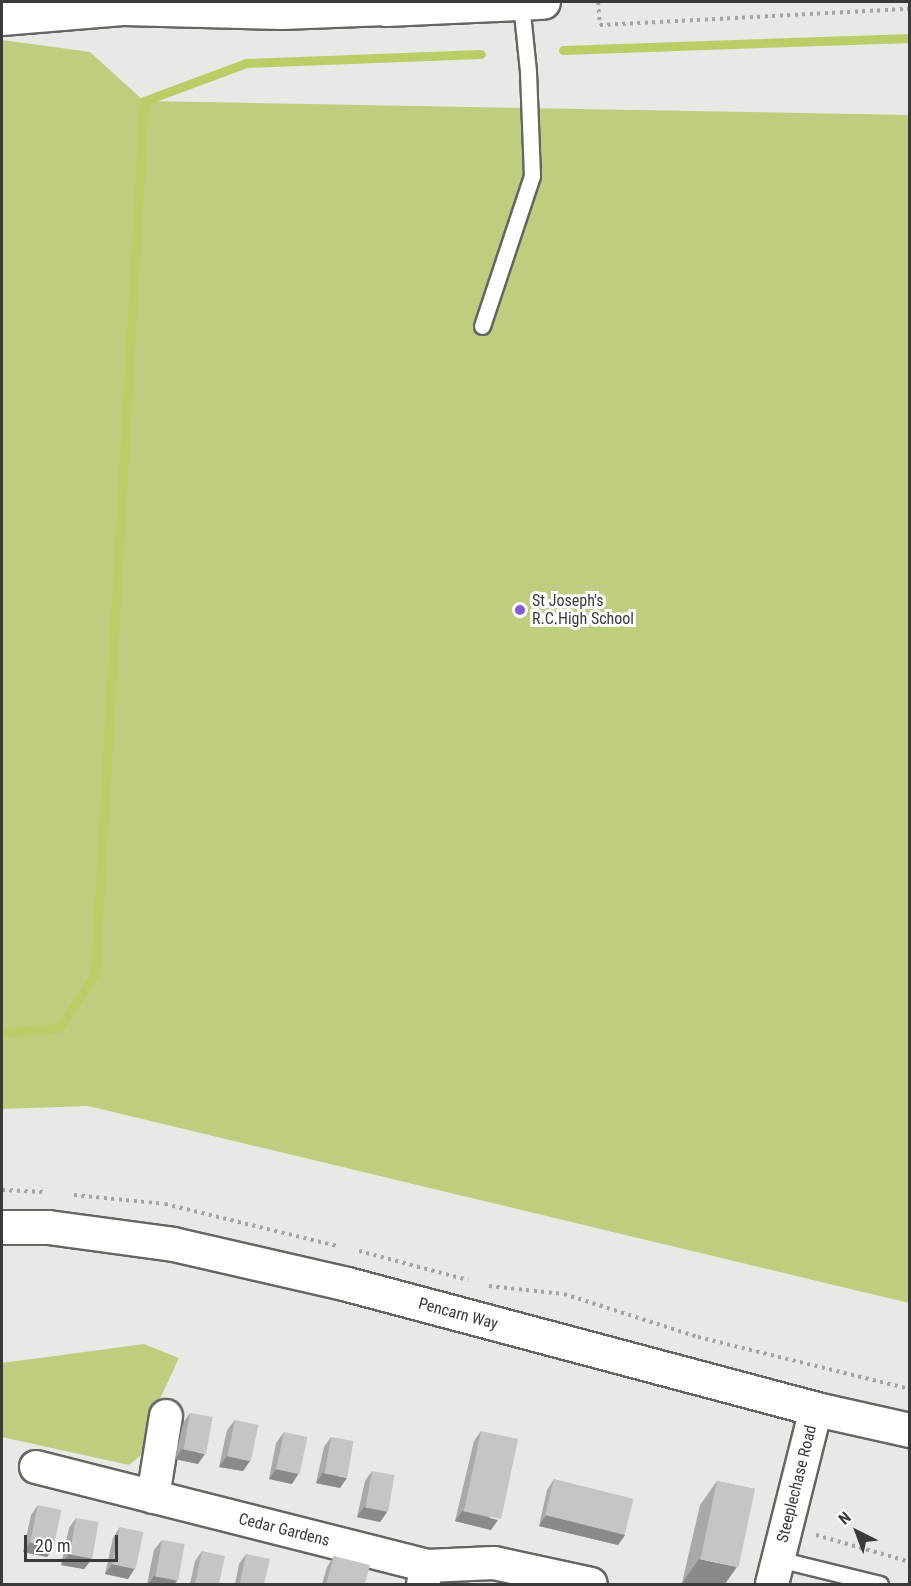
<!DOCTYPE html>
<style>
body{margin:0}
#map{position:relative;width:911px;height:1586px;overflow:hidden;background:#e8e9e5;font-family:"Roboto Condensed",sans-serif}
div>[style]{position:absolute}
.green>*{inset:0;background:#bdce7f}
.stream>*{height:9px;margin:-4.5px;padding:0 4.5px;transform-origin:4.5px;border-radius:4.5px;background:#bace68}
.path>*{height:4px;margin-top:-2px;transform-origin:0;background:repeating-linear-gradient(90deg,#a3a3a0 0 3px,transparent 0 7.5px)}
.roads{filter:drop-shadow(2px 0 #656562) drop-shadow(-2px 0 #656562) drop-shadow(0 2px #656562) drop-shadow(0 -2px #656562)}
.service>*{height:15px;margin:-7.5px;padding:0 7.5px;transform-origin:7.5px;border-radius:7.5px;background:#fff}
.minor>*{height:32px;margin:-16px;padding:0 16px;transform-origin:16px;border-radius:16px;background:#fff}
.tertiary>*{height:33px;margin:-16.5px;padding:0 16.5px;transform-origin:16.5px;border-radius:16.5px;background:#fff}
.wall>*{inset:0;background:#a9aaa7}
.shaded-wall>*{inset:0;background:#8a8b88}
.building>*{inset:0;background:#c5c6c2;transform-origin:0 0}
.dots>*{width:16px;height:16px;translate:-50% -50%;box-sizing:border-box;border:3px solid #fff;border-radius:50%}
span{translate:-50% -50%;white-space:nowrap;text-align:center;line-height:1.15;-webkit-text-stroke:6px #fff;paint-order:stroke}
.poi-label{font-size:16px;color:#3a3a39}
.left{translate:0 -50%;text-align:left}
.street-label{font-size:16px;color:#3a3a39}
.frame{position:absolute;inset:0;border:3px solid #3a3a39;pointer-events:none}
.north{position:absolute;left:827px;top:1502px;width:60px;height:60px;-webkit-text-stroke:4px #fff;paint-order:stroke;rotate:318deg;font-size:16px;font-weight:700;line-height:24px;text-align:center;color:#3a3a39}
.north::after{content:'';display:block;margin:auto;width:21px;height:27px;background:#3a3a39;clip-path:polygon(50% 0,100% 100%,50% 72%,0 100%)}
.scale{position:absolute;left:24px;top:1535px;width:94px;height:27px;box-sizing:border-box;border:3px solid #3a3a39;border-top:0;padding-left:8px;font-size:18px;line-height:21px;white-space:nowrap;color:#3a3a39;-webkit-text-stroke:4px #fff;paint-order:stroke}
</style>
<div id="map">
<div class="green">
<div style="clip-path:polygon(2px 40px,90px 52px,144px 101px,909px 115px,909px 1303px,88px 1106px,2px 1109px)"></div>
<div style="clip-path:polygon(144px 1344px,179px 1358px,152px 1416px,140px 1456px,129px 1465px,2px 1437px,2px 1363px)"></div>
</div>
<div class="stream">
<div style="left:563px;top:50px;width:347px;rotate:-2deg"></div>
<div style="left:2px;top:1033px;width:57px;rotate:-5deg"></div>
<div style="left:59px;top:1028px;width:65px;rotate:-56.3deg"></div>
<div style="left:95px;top:974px;width:874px;rotate:-86.79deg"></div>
<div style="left:144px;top:101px;width:109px;rotate:-20.4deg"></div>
<div style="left:246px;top:63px;width:235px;rotate:-2.2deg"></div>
</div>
<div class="path">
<div style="left:598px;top:2px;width:23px;rotate:85deg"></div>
<div style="left:600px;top:25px;width:310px;rotate:-3deg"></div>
<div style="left:2px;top:1190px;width:44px;rotate:2.6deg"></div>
<div style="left:74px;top:1195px;width:91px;rotate:5.6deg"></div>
<div style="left:165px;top:1204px;width:177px;rotate:13.7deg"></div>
<div style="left:359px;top:1251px;width:113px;rotate:14.9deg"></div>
<div style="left:489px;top:1286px;width:75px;rotate:6.1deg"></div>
<div style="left:564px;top:1294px;width:141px;rotate:17.8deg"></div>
<div style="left:698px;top:1337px;width:218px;rotate:13.8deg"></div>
<div style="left:816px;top:1535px;width:98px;rotate:16deg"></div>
</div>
<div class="roads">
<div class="service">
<div style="left:482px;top:326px;width:158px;rotate:-71.6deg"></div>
<div style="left:532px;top:176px;width:105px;rotate:-92.2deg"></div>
<div style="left:528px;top:71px;width:68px;rotate:-95.9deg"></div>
<div style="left:778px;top:1559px;width:105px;rotate:13.8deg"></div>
</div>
<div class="minor">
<div style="left:2px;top:19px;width:121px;rotate:-4.7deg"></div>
<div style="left:123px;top:9px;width:159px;rotate:1.4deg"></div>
<div style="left:282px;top:13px;width:104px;rotate:-2.2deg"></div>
<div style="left:36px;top:1467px;width:403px;rotate:14.2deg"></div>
<div style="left:153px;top:1497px;width:82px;rotate:-80.9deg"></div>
<div style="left:423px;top:1584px;width:18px;rotate:-77deg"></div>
<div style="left:427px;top:1566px;width:67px;rotate:-2.6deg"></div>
<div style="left:494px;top:1563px;width:99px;rotate:12.2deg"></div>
<div style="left:772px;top:1584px;width:180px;rotate:-75.9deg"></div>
</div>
<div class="tertiary">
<div style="left:385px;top:2px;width:7px;rotate:82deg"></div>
<div style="left:386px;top:9px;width:157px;rotate:-2.6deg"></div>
<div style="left:2px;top:1227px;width:46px"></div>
<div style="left:48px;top:1227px;width:126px;rotate:7.7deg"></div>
<div style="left:173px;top:1244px;width:179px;rotate:12.9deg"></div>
<div style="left:347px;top:1284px;width:485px;rotate:14.9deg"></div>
<div style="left:816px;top:1409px;width:96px;rotate:12.6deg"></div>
</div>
</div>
<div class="wall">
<div style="clip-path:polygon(190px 1413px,198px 1464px,175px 1459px,183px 1423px)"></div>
<div style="clip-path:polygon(235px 1420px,250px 1461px,243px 1471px,219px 1467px,227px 1430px)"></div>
<div style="clip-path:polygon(481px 1431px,491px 1530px,455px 1521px,474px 1441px)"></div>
<div style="clip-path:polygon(284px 1432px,292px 1484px,269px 1479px,276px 1443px)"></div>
<div style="clip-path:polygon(331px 1437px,340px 1488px,316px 1483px,324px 1447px)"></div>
<div style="clip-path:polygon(372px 1471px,387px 1512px,380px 1522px,357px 1517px,365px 1481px)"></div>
<div style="clip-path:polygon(554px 1479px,625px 1535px,618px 1545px,539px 1526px,547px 1490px)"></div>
<div style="clip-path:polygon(717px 1481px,755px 1489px,682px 1583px,700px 1505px)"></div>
<div style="clip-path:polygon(38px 1505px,54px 1547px,47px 1557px,23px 1552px,31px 1515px)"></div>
<div style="clip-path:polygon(76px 1518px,92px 1559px,84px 1569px,61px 1565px,69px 1528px)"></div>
<div style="clip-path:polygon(120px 1527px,135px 1568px,128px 1579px,105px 1574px,113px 1538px)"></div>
<div style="clip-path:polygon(162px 1540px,177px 1581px,174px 1584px,147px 1584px,154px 1550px)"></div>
<div style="clip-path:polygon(202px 1551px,219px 1584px,190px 1584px,195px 1561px)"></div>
<div style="clip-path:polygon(246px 1554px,264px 1584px,235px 1584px,239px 1564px)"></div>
<div style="clip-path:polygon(334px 1556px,365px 1584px,322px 1584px,327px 1567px)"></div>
</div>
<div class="shaded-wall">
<div style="clip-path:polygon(182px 1449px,205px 1454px,198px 1464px,175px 1459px)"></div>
<div style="clip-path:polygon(227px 1456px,250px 1461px,243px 1471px,219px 1467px)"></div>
<div style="clip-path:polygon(276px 1469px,299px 1473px,292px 1484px,269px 1479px)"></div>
<div style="clip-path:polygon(323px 1473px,347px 1478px,340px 1488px,316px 1483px)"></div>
<div style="clip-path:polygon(364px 1507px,387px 1512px,380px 1522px,357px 1517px)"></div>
<div style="clip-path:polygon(462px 1511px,498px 1520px,491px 1530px,455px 1521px)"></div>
<div style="clip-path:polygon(546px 1515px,625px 1535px,618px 1545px,539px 1526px)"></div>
<div style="clip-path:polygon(30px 1542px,54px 1547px,47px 1557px,23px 1552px)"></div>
<div style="clip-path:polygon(69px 1554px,92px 1559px,84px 1569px,61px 1565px)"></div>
<div style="clip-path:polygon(699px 1559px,737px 1567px,725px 1584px,688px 1584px,682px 1583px)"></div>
<div style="clip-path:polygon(112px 1564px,135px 1568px,128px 1579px,105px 1574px)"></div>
<div style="clip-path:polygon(154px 1576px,177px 1581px,174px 1584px,148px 1584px)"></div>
</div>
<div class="building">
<div style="left:190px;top:1413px;width:23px;height:37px;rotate:10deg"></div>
<div style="left:235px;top:1420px;width:24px;height:37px;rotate:12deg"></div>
<div style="left:481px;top:1431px;width:38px;height:82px;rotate:12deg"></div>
<div style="left:284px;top:1432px;width:24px;height:38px;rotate:12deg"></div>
<div style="left:331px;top:1437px;width:23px;height:37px;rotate:10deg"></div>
<div style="left:372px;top:1471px;width:23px;height:37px;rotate:10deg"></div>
<div style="left:554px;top:1479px;width:82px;height:37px;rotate:14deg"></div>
<div style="left:717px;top:1481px;width:39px;height:80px;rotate:12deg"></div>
<div style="left:38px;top:1505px;width:24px;height:38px;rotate:12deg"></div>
<div style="left:76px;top:1518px;width:23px;height:37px;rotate:10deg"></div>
<div style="left:120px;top:1527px;width:24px;height:38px;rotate:12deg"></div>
<div style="left:162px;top:1540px;width:23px;height:37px;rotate:10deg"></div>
<div style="clip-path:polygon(202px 1551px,225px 1556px,219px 1584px,195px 1584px)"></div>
<div style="clip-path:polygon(246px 1554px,270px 1559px,264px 1584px,240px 1584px)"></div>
<div style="clip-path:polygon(334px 1556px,370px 1565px,365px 1584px,326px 1584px)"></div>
</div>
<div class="dots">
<div style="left:520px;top:610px;background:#8859d3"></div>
</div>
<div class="poi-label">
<span class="left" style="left:532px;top:610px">St Joseph's<br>R.C.High School</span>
</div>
<div class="street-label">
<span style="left:458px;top:1314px;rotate:15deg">Pencarn Way</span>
<span style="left:797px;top:1484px;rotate:-76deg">Steeplechase Road</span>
<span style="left:284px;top:1530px;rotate:14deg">Cedar Gardens</span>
</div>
<div class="frame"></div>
<div class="north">N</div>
<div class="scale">20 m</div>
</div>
